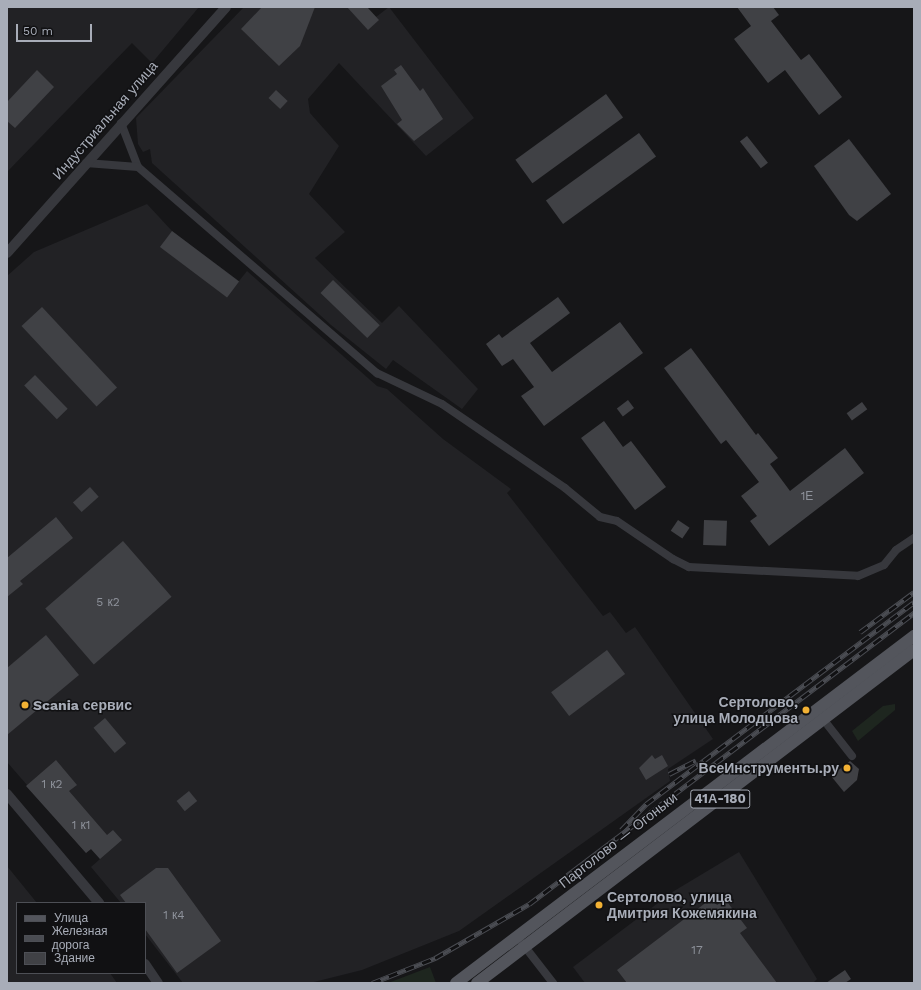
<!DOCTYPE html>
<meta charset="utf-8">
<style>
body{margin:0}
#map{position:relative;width:921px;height:990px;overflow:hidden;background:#161618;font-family:"Work Sans",sans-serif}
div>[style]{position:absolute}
.built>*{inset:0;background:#222225}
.green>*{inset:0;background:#1e261f}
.building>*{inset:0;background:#404145;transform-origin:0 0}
.minor>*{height:8px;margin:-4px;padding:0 4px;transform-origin:4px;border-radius:4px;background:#37383d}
.tertiary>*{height:10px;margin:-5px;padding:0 5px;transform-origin:5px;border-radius:5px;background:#37383d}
.primary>*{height:12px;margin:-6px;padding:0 6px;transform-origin:6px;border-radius:6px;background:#53555c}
.rail>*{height:4.5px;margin-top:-2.25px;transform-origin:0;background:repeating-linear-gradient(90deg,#111113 0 9px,#4a4c52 0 18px);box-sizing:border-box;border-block:1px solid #4a4c52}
.dots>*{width:11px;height:11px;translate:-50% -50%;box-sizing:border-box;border:2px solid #111113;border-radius:50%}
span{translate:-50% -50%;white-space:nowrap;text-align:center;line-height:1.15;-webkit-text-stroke:3px #111113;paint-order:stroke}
.number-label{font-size:12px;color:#8e929b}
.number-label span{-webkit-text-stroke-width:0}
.shield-label span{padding:1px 3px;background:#111113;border:1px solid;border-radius:3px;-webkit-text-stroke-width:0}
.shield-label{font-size:13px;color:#a8adb8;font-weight:700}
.street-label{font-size:14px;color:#a8adb8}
.poi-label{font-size:14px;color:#a8adb8;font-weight:700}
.right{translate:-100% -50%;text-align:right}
.left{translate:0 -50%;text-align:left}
.frame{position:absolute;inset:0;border:8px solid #a8adb8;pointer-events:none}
.legend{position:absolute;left:16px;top:902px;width:130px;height:72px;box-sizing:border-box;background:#111113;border:1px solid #4d4f55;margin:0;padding:5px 7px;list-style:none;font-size:12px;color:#a8adb8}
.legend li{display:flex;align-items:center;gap:8px;height:20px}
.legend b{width:20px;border:1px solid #4d4f55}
.scale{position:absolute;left:16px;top:24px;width:76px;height:18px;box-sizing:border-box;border:2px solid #a8adb8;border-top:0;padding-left:5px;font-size:12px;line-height:14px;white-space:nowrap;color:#a8adb8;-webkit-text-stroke:3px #111113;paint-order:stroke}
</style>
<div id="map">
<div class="built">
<div style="clip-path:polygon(7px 7px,199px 7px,152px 63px,132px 43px,7px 172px)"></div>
<div style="clip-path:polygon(244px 7px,367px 7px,376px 17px,389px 7px,474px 118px,426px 156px,339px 63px,308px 99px,310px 113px,339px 146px,309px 194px,345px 232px,315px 258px,382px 323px,399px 306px,478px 389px,462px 409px,393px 360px,386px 369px,331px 325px,152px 163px,150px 149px,143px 152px,138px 144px,136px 118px)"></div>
<div style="clip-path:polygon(147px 204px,172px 231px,239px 281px,247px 271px,377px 386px,387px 389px,443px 439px,511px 489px,507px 493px,603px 616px,610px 612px,626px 633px,635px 627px,713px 739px,668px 769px,670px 781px,459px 931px,362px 970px,310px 983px,183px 983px,145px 934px,145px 903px,121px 903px,91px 867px,100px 859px,91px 849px,86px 853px,7px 762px,7px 276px,34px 252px)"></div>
<div style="clip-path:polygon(739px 852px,817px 979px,813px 983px,585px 983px,573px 967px,674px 891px)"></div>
<div style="clip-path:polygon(7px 866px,37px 903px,17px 903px,17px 973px,110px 973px,117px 983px,7px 983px)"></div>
</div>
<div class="green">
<div style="clip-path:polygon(895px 704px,895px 710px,858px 741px,852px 731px,883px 706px)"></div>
<div style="clip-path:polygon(430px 967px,436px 983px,388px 983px)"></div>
</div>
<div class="building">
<div style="clip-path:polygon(262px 7px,315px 7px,300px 46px,279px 66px,241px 29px)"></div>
<div style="clip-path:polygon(347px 7px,367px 7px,379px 20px,368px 30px)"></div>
<div style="clip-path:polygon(737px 7px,773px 7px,779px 15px,771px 21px,801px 60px,809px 54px,842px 97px,819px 115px,785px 70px,768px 83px,734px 39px,751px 26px)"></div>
<div style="clip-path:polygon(401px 65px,420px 91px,423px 88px,443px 119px,414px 141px,397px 124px,402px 120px,381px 86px,397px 74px,394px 70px)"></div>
<div style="clip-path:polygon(37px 70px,54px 87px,15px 128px,7px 121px,7px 102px)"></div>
<div style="left:276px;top:90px;width:16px;height:11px;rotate:43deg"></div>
<div style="left:606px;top:94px;width:29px;height:112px;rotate:54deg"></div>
<div style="left:639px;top:133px;width:29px;height:115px;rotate:54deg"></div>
<div style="left:747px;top:136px;width:34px;height:9px;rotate:52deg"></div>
<div style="clip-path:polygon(849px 139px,891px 194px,857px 221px,849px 215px,814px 166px)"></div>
<div style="left:172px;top:231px;width:84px;height:20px;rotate:37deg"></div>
<div style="left:333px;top:280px;width:65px;height:18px;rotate:44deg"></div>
<div style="clip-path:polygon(558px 297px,570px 313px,530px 343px,552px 372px,620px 322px,643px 353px,544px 426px,521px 396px,534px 387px,513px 359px,502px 366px,486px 344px,499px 334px,502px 338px)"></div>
<div style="left:42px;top:307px;width:110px;height:28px;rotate:47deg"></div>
<div style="clip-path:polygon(691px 348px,756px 435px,758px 433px,778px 458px,770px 464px,790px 491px,845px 448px,864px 473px,769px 546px,750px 521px,757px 516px,741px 496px,759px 482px,726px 440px,721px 444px,664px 368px)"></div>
<div style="left:35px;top:375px;width:47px;height:15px;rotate:46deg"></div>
<div style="left:628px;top:400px;width:10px;height:14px;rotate:53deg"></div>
<div style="left:862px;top:402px;width:9px;height:19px;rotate:54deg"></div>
<div style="clip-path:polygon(604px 421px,623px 447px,631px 441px,666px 487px,635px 510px,581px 438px)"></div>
<div style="left:90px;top:487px;width:13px;height:23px;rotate:48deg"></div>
<div style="clip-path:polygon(56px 517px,73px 538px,20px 581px,23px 584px,7px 597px,7px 558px)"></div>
<div style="left:678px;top:520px;width:14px;height:13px;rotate:34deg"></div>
<div style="left:704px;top:520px;width:23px;height:25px;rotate:2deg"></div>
<div style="left:123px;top:541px;width:74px;height:103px;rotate:49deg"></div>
<div style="clip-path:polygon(46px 635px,79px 675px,7px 735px,7px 668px)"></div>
<div style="left:607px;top:650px;width:30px;height:70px;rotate:53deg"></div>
<div style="left:105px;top:718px;width:33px;height:15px;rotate:50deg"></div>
<div style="clip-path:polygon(652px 755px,655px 759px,662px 755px,668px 766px,646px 780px,639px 768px)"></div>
<div style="clip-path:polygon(56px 760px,77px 785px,69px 791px,107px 835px,113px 830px,122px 840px,100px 859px,91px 849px,86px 853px,26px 786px)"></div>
<div style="clip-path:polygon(850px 761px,859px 769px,857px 780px,844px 792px,831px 776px)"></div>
<div style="left:189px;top:791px;width:13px;height:16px;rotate:51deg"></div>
<div style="clip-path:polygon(156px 868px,168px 868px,221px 941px,177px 973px,145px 929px,145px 903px,126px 903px,120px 895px)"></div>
<div style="clip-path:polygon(712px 898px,717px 905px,725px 899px,747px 928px,740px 933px,777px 983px,627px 983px,617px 970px)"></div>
<div style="clip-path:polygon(845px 970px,851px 979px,845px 983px,826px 983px)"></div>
</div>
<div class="minor">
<div style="left:121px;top:123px;width:47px;rotate:68.9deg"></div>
<div style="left:138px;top:167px;width:316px;rotate:40.8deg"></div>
<div style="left:377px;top:373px;width:72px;rotate:25.5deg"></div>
<div style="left:442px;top:404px;width:149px;rotate:34.3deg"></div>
<div style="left:565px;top:488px;width:45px;rotate:39.6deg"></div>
<div style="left:600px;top:517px;width:17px;rotate:13deg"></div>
<div style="left:617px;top:521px;width:68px;rotate:34.2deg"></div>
<div style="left:673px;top:559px;width:18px;rotate:27deg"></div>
<div style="left:689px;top:567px;width:169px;rotate:3deg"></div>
<div style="left:858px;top:576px;width:28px;rotate:-23deg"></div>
<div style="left:884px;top:565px;width:19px;rotate:-51deg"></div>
<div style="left:896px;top:550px;width:22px;rotate:-34deg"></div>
<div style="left:86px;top:163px;width:52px;rotate:4.4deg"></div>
<div style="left:823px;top:719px;width:47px;rotate:51.9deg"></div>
<div style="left:522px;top:943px;width:51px;rotate:52.2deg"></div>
</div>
<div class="tertiary">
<div style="left:7px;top:253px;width:329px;rotate:-48.3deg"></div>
<div style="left:7px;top:794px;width:143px;rotate:49.8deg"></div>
<div style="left:145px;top:964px;width:23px;rotate:56deg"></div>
</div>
<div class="primary">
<div style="left:456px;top:983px;width:575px;rotate:-37.15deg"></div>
<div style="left:477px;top:983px;width:549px;rotate:-37.31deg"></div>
</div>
<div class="rail">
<div style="left:860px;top:632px;width:67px;rotate:-36.5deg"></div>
<div style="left:669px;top:774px;width:30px;rotate:-27deg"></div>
<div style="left:621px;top:830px;width:36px;rotate:-46deg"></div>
<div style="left:646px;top:804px;width:336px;rotate:-37deg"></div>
<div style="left:372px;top:983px;width:68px;rotate:-21.6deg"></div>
<div style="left:435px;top:958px;width:108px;rotate:-29.9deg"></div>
<div style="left:529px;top:904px;width:483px;rotate:-37.1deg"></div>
</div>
<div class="dots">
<div style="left:25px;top:705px;background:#f2b134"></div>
<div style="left:806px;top:710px;background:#f2b134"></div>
<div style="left:847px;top:768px;background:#f2b134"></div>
<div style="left:599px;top:905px;background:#f2b134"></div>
</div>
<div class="number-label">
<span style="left:807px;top:497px">1Е</span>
<span style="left:108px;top:603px">5 к2</span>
<span style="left:52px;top:785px">1 к2</span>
<span style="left:81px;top:826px">1 к1</span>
<span style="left:174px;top:916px">1 к4</span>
<span style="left:697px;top:951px">17</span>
</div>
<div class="shield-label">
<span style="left:720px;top:799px">41А-180</span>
</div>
<div class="street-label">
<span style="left:105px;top:120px;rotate:-49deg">Индустриальная улица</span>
<span style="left:618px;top:840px;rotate:-38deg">Парголово — Огоньки</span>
</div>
<div class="poi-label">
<span class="right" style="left:798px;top:710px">Сертолово,<br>улица Молодцова</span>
<span class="left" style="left:33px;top:705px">Scania сервис</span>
<span class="right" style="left:839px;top:768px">ВсеИнструменты.ру</span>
<span class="left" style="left:607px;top:905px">Сертолово, улица<br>Дмитрия Кожемякина</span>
</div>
<div class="frame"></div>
<ul class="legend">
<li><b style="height:5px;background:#53555c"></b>Улица</li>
<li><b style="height:5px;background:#4a4c52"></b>Железная дорога</li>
<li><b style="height:11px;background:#404145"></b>Здание</li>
</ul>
<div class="scale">50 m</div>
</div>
